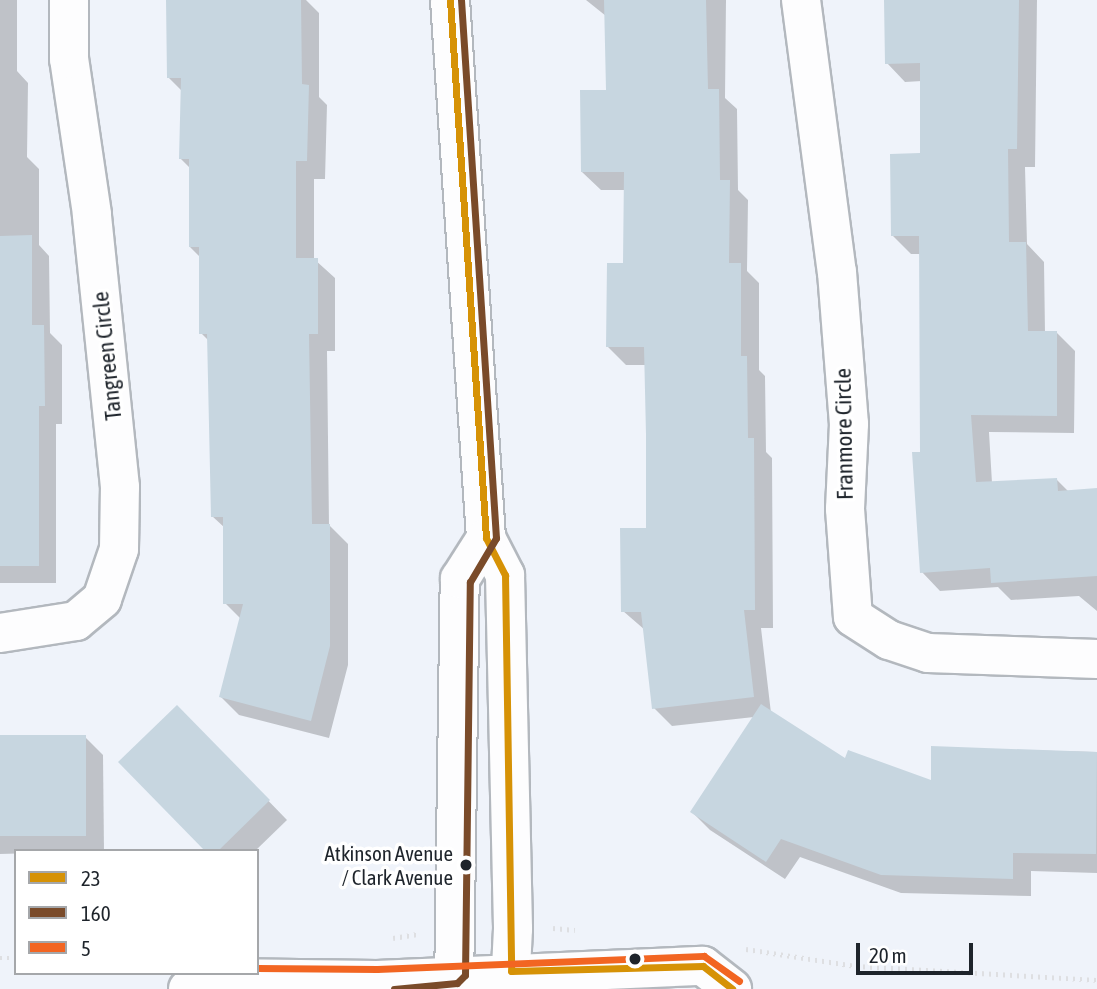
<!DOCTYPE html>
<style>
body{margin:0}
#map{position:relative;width:1097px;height:989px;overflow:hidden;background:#eff3fa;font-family:"Asap Condensed",sans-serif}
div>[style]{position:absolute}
.shadow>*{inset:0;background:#0003}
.building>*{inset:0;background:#c7d6e0;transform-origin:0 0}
.path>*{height:4.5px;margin-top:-2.25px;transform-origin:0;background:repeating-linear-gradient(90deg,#dedfe2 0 2px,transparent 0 7px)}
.roads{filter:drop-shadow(2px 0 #b3b8be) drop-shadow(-2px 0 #b3b8be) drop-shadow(0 2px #b3b8be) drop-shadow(0 -2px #b3b8be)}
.street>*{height:38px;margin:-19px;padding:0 19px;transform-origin:19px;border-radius:19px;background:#fdfdfe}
.secondary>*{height:38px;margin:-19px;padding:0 19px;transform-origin:19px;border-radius:19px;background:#fdfdfe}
.bus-1>*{height:7px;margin:-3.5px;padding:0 3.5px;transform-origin:3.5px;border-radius:3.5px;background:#d69206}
.bus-2>*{height:7px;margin:-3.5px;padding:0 3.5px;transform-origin:3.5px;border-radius:3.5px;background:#7a4b2a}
.bus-3>*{height:7px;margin:-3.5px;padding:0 3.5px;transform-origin:3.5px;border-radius:3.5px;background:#f26522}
.dots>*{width:19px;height:19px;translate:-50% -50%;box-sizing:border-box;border:4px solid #fff;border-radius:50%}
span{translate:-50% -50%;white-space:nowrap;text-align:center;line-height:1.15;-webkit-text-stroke:7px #fff;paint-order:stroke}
.bus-label{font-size:21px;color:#1e242b}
.right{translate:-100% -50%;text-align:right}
.street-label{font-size:23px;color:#1e242b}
.legend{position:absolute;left:14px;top:849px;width:245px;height:126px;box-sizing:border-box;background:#fff;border:2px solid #a5a7aa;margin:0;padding:9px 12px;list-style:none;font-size:21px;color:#1e242b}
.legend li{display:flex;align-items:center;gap:14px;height:35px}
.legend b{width:35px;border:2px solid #a5a7aa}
.scale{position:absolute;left:856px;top:943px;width:117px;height:32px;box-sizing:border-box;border:4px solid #1e242b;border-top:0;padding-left:9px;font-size:21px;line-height:24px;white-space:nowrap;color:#1e242b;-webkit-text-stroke:5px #fff;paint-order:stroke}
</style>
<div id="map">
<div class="shadow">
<div style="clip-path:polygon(0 0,17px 0,17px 71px,28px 83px,27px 157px,39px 169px,39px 245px,49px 256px,50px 333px,62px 345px,62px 424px,56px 424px,56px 583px,0 583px)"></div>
<div style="clip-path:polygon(171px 0,306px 0,319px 13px,319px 97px,327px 105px,325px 179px,314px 179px,314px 259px,335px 278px,335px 351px,327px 351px,329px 525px,348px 544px,348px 665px,329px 738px,239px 715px,221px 697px,241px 619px,225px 603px,225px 528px,212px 516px,209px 341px,201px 333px,201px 258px,190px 247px,190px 168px,180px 158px,182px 91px,168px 77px)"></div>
<div style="clip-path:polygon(586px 0,726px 0,725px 98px,737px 109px,738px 190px,748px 200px,747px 271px,759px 283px,759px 370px,765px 376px,766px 452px,772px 458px,773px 628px,761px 628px,771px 713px,845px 761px,932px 782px,933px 748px,1097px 752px,1097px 873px,1031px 871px,1031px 896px,901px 893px,800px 857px,785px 879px,710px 830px,692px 812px,754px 717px,672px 726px,654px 708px,645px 630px,623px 611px,648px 529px,646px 365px,626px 365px,608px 347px,624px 265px,625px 190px,601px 190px,582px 172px,608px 91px,606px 16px)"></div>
<div style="clip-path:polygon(885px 0,1037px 0,1035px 167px,1025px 167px,1027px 244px,1044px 262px,1045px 333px,1057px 333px,1075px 351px,1074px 433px,989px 432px,992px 483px,1056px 479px,1069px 492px,1097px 491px,1097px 611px,1079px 596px,1011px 600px,998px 587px,940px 591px,922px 572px,921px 254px,911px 254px,893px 236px,921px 155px,922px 81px,905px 82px,887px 63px)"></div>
<div style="clip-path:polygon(177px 707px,287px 820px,255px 851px,208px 851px)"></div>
<div style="clip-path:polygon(0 736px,85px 737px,103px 755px,104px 851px,0 854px)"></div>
</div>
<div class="building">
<div style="clip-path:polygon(166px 0,301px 0,302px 84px,309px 85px,307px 161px,296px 161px,296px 258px,318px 258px,318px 334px,309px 334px,312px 524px,330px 524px,330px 646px,311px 721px,219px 697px,243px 604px,223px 604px,223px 517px,211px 517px,207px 334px,199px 334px,199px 247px,189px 247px,189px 159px,179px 159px,181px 78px,167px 78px)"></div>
<div style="clip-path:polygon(604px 0,706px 0,708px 89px,719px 89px,720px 180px,730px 180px,729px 263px,741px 263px,741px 356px,747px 356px,748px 438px,754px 438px,755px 610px,744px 610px,754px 697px,652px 709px,641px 612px,621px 612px,620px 528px,646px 528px,646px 435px,644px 347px,606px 347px,607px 263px,623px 263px,624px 172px,581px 172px,580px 90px,606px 90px)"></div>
<div style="clip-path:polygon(884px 0,1019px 0,1017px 149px,1008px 149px,1009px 242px,1026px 242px,1028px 331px,1057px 331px,1057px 416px,971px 415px,976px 482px,1057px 478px,1058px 491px,1097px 488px,1097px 576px,991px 583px,990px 568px,920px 573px,912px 452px,920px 452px,919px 236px,891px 236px,890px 154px,920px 153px,920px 63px,885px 64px)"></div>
<div style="clip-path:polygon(32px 235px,32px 325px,44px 325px,45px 406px,39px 406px,39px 566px,0 566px,0 236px)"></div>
<div style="clip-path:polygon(761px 704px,845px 758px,848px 750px,931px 780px,931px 746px,1097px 752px,1096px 854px,1013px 853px,1013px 879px,881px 875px,781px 839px,766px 862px,690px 812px)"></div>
<div style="clip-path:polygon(177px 705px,270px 800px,218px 851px,205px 851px,118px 762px)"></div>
<div style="left:0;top:735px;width:86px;height:101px"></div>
</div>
<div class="path">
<div style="left:553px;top:928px;width:22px;rotate:5deg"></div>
<div style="left:393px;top:938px;width:25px;rotate:-9deg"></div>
<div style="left:746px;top:949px;width:111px;rotate:8.8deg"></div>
<div style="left:856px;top:966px;width:241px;rotate:3.3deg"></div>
<div style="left:0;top:958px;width:16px"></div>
</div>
<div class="roads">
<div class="street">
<div style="left:801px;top:0;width:274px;rotate:82.5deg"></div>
<div style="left:837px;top:272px;width:152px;rotate:85.5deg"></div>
<div style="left:849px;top:424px;width:85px;rotate:92.7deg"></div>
<div style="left:845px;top:509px;width:108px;rotate:85.8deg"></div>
<div style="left:853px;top:617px;width:43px;rotate:32.6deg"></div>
<div style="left:889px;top:640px;width:41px;rotate:18.4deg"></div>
<div style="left:928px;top:653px;width:169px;rotate:2deg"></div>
<div style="left:0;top:633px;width:77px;rotate:-9deg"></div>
<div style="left:76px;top:621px;width:34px;rotate:-40deg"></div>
<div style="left:102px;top:599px;width:53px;rotate:-71.2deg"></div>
<div style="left:119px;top:549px;width:62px;rotate:-89.1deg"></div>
<div style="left:120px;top:487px;width:274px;rotate:-95.9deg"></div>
<div style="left:92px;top:214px;width:157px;rotate:-98.4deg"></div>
<div style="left:69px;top:59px;width:59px;rotate:-90deg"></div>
</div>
<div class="secondary">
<div style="left:450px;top:0;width:539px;rotate:86.17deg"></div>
<div style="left:486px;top:538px;width:42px;rotate:62.8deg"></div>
<div style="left:505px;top:575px;width:354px;rotate:88.7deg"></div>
<div style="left:513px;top:929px;width:60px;rotate:92.9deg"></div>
<div style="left:188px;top:989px;width:36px;rotate:-18deg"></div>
<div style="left:222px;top:978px;width:155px;rotate:0.7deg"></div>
<div style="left:377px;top:980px;width:326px;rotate:-2.5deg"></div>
<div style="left:703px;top:966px;width:37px;rotate:38deg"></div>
<div style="left:454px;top:989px;width:410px;rotate:-89.2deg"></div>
<div style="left:460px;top:579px;width:49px;rotate:-57.6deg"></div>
</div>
</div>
<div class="bus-1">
<div style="left:450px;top:0;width:539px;rotate:86.17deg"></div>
<div style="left:486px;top:538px;width:42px;rotate:62.8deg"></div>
<div style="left:505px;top:575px;width:396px;rotate:89.1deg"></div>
<div style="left:511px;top:971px;width:192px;rotate:-1.5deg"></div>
<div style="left:703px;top:966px;width:37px;rotate:38deg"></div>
</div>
<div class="bus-2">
<div style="left:394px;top:989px;width:63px;rotate:-5.4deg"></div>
<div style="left:457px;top:983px;width:11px;rotate:-45deg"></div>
<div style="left:465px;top:975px;width:393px;rotate:-89.3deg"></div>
<div style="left:470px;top:582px;width:51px;rotate:-59.4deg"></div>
<div style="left:496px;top:538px;width:539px;rotate:-93.72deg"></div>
</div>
<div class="bus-3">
<div style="left:257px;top:968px;width:120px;rotate:0.5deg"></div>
<div style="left:377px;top:969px;width:327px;rotate:-2.3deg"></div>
<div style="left:704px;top:956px;width:43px;rotate:35.5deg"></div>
</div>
<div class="dots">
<div style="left:466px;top:865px;background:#1e242b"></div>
<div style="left:635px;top:959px;background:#1e242b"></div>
</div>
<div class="bus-label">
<span class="right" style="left:453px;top:865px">Atkinson Avenue<br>/ Clark Avenue</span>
</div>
<div class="street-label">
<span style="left:107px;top:356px;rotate:-96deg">Tangreen Circle</span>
<span style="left:844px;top:434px;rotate:-91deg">Franmore Circle</span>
</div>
<ul class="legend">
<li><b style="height:9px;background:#d69206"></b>23</li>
<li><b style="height:9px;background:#7a4b2a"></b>160</li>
<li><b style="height:9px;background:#f26522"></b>5</li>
</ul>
<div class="scale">20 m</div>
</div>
